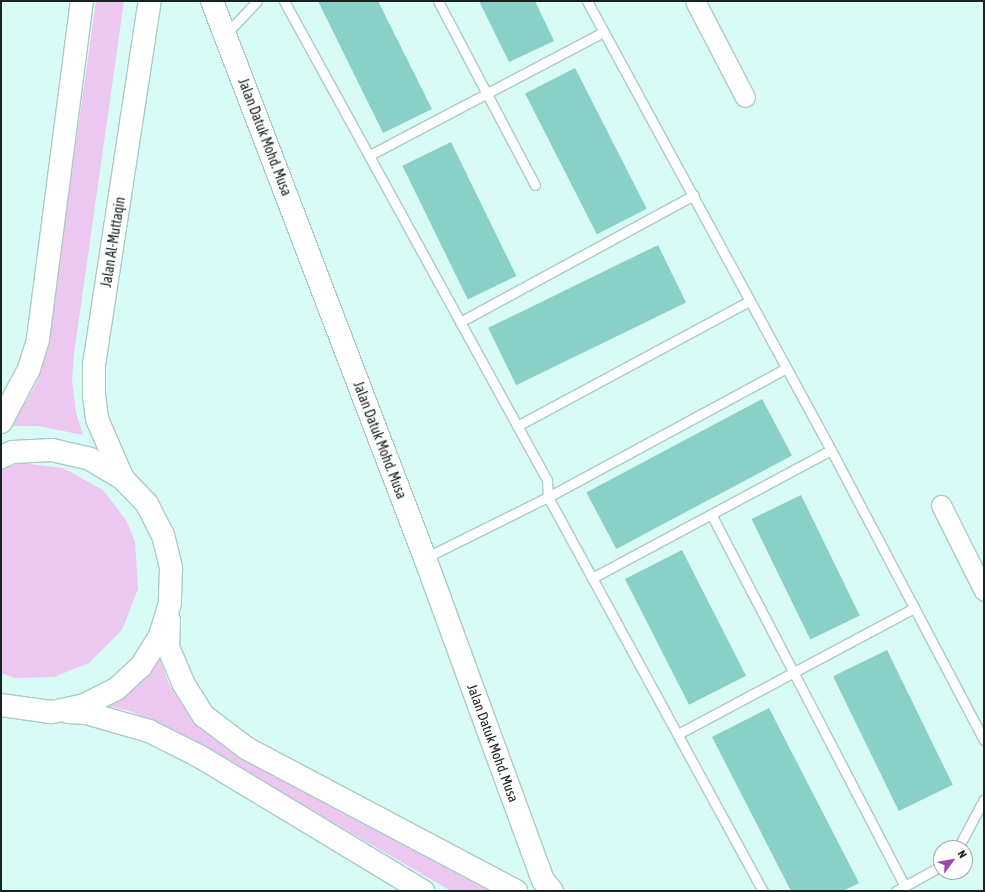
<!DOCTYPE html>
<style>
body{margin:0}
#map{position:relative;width:985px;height:892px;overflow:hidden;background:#d9fbf6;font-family:"Asap Condensed",sans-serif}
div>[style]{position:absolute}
.green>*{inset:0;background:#ecc8f1}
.building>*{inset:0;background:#89d0c7;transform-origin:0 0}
.roads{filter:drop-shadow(1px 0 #aacbc6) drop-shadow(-1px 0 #aacbc6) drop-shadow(0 1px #aacbc6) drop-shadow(0 -1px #aacbc6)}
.lane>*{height:9px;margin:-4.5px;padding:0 4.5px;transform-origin:4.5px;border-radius:4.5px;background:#fff}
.street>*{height:19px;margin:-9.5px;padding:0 9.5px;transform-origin:9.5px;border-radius:9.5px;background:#fff}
.secondary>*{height:22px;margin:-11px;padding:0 11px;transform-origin:11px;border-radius:11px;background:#fff}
span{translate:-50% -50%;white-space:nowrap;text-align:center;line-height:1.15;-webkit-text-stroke:3.5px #fff;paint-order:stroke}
.street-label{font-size:14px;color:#172422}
.frame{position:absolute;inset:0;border:2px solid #172422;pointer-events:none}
.north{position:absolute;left:933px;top:840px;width:40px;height:40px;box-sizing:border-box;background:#fff;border:1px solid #a2a7a7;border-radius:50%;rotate:58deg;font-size:11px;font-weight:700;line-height:16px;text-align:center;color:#172422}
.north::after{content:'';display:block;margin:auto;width:14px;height:18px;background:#a145af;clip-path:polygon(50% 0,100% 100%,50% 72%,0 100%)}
</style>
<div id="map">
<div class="green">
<div style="clip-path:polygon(96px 1px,124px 1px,74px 354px,72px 380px,76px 412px,83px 435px,38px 426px,6px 426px,26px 402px,38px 380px,46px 354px)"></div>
<div style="clip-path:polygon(22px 463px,63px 468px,103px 490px,126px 520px,135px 541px,138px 589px,122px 630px,89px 663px,54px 677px,15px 678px,1px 673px,1px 469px)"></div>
<div style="clip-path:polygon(155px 647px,169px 684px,191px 718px,221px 743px,490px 891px,451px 891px,192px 740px,130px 711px,97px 704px)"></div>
</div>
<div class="building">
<div style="clip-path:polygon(318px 1px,378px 1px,432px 109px,383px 133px)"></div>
<div style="clip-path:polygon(479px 1px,535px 1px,554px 41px,509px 62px)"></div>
<div style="left:575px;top:68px;width:158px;height:56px;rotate:63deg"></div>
<div style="left:451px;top:142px;width:149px;height:54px;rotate:64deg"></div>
<div style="left:658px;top:245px;width:64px;height:189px;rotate:64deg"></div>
<div style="left:762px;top:399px;width:64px;height:199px;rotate:62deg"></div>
<div style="left:801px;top:495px;width:134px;height:55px;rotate:64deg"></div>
<div style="left:682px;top:550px;width:141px;height:64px;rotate:63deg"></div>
<div style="left:887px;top:650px;width:150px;height:60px;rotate:64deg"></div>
<div style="clip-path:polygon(769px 708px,859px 883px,843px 891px,791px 891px,712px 737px)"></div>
</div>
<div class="roads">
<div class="lane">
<div style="left:284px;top:1px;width:546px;rotate:61.23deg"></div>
<div style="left:547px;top:480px;width:17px;rotate:87deg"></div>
<div style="left:548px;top:497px;width:449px;rotate:61.4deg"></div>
<div style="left:438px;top:1px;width:208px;rotate:62.2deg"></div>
<div style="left:587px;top:1px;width:511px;rotate:61.48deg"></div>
<div style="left:831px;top:450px;width:328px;rotate:62.2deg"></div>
<div style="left:226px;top:34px;width:45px;rotate:-46.8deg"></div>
<div style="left:370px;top:155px;width:263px;rotate:-27.8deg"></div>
<div style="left:460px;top:322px;width:266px;rotate:-28.5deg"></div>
<div style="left:517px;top:426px;width:264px;rotate:-28.3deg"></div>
<div style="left:711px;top:514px;width:420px;rotate:62.5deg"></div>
<div style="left:425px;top:558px;width:137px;rotate:-26.4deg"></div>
<div style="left:548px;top:497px;width:269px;rotate:-28.4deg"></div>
<div style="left:592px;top:578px;width:271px;rotate:-28.2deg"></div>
<div style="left:678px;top:734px;width:268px;rotate:-28.1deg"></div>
<div style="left:958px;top:848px;width:55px;rotate:-62deg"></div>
<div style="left:896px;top:891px;width:51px;rotate:-29.1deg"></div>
</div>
<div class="street">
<div style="left:695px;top:1px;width:108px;rotate:62.5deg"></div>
<div style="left:941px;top:505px;width:96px;rotate:63.4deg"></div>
</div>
<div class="secondary">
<div style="left:212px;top:1px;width:596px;rotate:69.07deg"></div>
<div style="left:425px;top:558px;width:343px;rotate:69.9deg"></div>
<div style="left:543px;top:880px;width:14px;rotate:51deg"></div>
<div style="left:1px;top:422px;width:60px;rotate:-62.2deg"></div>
<div style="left:29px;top:369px;width:31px;rotate:-73deg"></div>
<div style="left:38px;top:339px;width:341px;rotate:-82.6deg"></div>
<div style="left:1px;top:457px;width:13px;rotate:-23deg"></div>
<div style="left:13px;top:452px;width:39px;rotate:-3deg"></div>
<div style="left:52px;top:450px;width:39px;rotate:13deg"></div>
<div style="left:90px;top:459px;width:39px;rotate:31deg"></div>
<div style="left:123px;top:479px;width:35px;rotate:46deg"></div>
<div style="left:147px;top:504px;width:35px;rotate:63deg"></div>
<div style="left:163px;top:535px;width:34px;rotate:76deg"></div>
<div style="left:171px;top:568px;width:35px;rotate:92deg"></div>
<div style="left:170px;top:603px;width:34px;rotate:107deg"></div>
<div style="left:160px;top:636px;width:36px;rotate:122deg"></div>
<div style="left:141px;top:666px;width:34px;rotate:137deg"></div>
<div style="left:116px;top:689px;width:35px;rotate:153deg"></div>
<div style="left:85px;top:705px;width:35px;rotate:168deg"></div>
<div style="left:51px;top:712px;width:50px;rotate:-172deg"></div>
<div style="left:123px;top:479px;width:65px;rotate:-113.4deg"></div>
<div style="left:97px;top:419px;width:23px;rotate:-97deg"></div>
<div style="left:94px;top:396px;width:31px;rotate:-90deg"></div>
<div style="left:94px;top:365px;width:368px;rotate:-81.3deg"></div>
<div style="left:169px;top:620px;width:27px;rotate:92deg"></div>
<div style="left:168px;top:647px;width:39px;rotate:67deg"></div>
<div style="left:183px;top:683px;width:39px;rotate:58deg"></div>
<div style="left:204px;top:716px;width:53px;rotate:37.3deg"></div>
<div style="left:246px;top:748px;width:306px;rotate:27.9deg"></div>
<div style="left:68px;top:712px;width:18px;rotate:3deg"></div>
<div style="left:86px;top:713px;width:66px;rotate:15.9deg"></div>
<div style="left:149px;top:731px;width:56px;rotate:26.6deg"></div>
<div style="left:199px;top:756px;width:262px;rotate:31.1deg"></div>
</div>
</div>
<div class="street-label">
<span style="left:265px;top:137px;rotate:69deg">Jalan Datuk Mohd. Musa</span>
<span style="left:113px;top:242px;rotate:-81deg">Jalan Al-Muttaqin</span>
<span style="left:380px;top:440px;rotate:69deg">Jalan Datuk Mohd. Musa</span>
<span style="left:493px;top:743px;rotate:70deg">Jalan Datuk Mohd. Musa</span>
</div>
<div class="frame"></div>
<div class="north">N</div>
</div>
